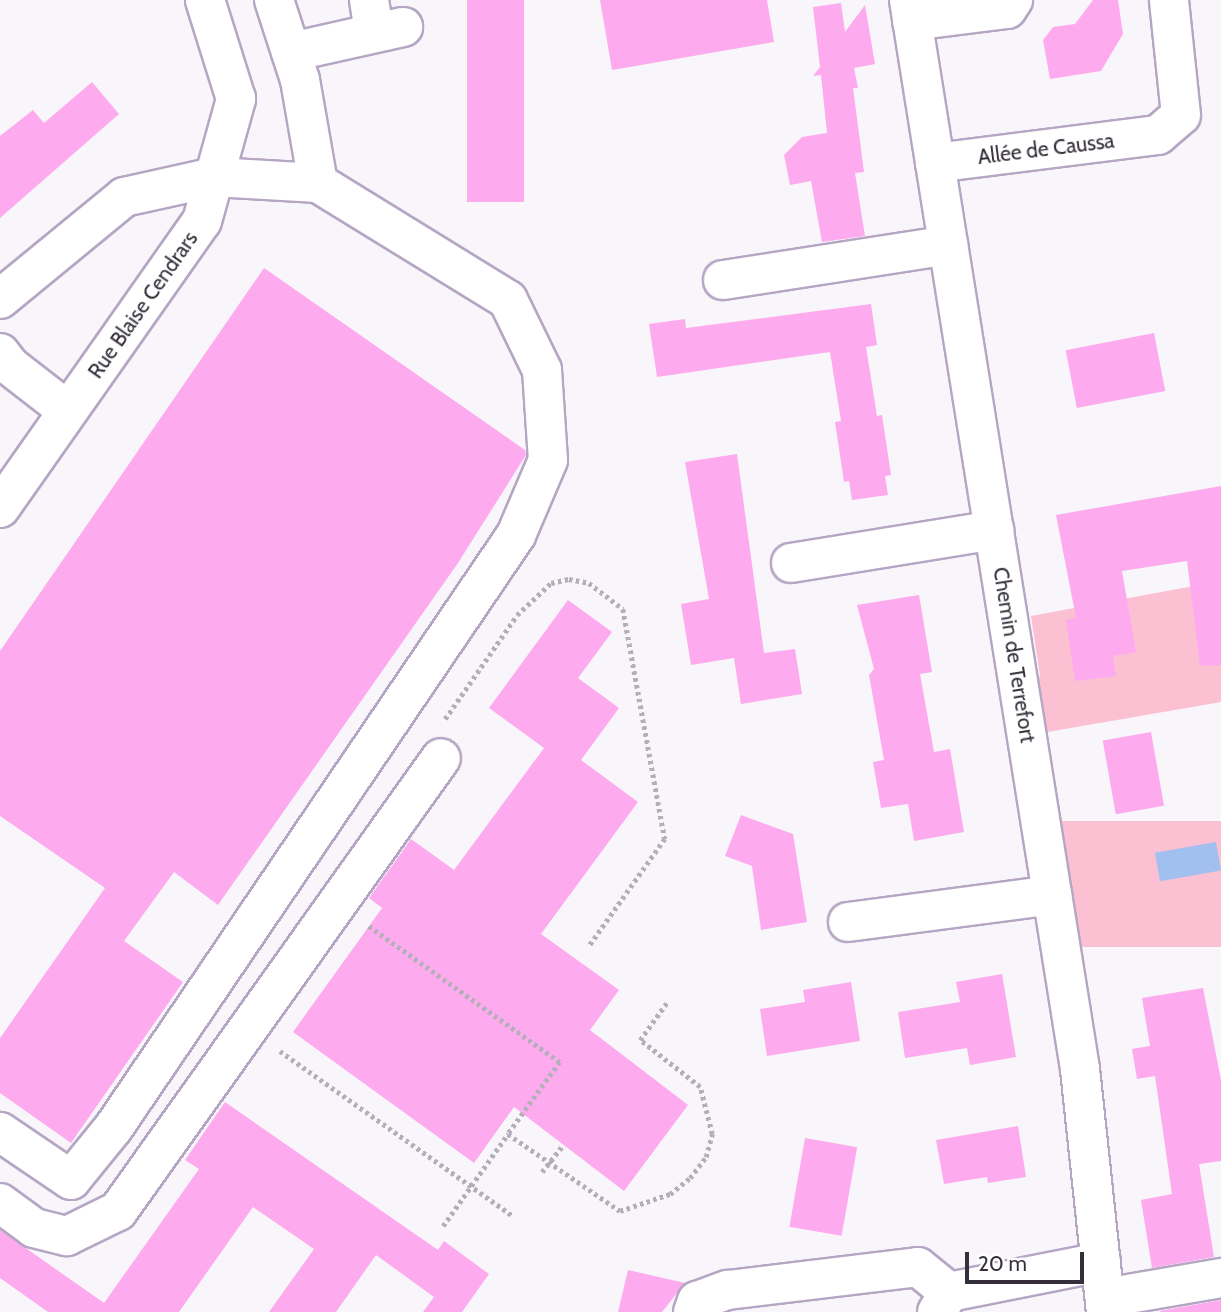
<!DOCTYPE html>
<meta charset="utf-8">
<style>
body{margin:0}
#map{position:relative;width:1221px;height:1312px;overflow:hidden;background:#f8f5fb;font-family:Cabin,sans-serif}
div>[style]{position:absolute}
.green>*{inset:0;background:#fcc0d3;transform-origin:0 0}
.water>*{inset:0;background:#a1c0f0;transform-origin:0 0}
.building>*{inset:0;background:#fdabee;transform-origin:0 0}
.path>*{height:4.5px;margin-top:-2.25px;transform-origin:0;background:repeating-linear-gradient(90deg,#b3afb8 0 3.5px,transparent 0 7px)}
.roads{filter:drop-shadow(2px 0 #b5a6c3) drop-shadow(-2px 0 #b5a6c3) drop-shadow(0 2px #b5a6c3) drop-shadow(0 -2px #b5a6c3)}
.minor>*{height:38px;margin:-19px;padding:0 19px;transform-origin:19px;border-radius:19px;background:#fff}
span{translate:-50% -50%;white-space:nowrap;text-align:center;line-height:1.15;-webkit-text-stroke:5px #fff;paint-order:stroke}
.street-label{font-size:21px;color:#352f3b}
.scale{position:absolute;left:965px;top:1252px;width:119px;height:32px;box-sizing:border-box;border:4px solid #352f3b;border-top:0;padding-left:9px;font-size:21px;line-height:24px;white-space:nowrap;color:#352f3b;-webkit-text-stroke:5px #fff;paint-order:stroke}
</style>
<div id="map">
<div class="green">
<div style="clip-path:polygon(1221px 581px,1221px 702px,1042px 733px,1032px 682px,1040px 676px,1031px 616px)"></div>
<div style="left:1221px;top:821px;width:126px;height:166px;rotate:90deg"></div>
</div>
<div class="water">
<div style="left:1216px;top:842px;width:29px;height:62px;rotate:80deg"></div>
</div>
<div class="building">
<div style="left:467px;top:0;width:57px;height:202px"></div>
<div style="clip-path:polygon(600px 0,767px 0,774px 42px,612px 70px)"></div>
<div style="clip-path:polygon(1093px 0,1118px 0,1123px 34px,1101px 71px,1050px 79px,1043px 40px,1053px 27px,1075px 24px)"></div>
<div style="clip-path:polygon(841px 3px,845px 32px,865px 5px,875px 64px,854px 68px,858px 88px,853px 88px,864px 172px,855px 173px,865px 236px,822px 242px,811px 181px,790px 185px,784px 155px,802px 137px,827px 133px,821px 75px,813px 76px,820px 67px,813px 7px)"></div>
<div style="clip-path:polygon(92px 82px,119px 114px,0 218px,0 136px,33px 110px,44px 123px)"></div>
<div style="clip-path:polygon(264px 268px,525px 450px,526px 455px,458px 563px,218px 905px,174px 872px,124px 941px,183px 982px,71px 1143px,0 1093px,0 1038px,105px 888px,0 816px,0 651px)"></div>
<div style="clip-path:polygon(871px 304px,877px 345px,866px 347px,877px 416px,882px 415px,891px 475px,885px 476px,888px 495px,852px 500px,849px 481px,844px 482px,835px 422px,841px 421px,830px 352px,657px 377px,649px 324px,685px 319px,686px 328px)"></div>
<div style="left:1154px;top:333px;width:59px;height:90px;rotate:79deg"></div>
<div style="clip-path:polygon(737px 454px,764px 653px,795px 649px,802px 694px,741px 704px,734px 658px,691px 665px,681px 604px,709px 599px,685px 462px)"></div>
<div style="clip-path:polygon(1221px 486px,1221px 665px,1200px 666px,1187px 561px,1122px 571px,1136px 652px,1113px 656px,1116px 676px,1075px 681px,1066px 620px,1076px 618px,1056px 515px)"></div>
<div style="clip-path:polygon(919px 595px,932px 672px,920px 674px,934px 752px,950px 749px,964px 832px,914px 841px,908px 804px,881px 808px,873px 762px,884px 760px,869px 675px,874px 669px,857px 605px)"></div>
<div style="clip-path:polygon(568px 600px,612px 632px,578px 678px,619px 708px,581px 760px,638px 802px,541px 934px,619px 990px,590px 1030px,688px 1105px,624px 1191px,514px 1107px,474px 1163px,293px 1032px,382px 908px,369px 898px,411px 839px,454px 870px,544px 748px,489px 708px)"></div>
<div style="left:1151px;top:732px;width:75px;height:49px;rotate:80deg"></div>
<div style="clip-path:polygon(741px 815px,793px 834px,807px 922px,761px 930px,752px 866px,725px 856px)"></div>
<div style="clip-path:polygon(1002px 974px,1016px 1057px,970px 1065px,967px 1048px,905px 1058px,898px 1012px,960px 1002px,956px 982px)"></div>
<div style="clip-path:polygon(851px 982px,860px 1041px,767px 1056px,760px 1009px,805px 1002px,803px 990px)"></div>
<div style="clip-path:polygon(1203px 988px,1221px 1080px,1221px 1161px,1199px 1164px,1214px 1257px,1152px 1268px,1141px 1200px,1172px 1194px,1155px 1076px,1137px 1079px,1132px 1049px,1150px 1046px,1142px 998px)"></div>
<div style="clip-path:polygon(225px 1102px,438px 1250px,444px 1241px,489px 1274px,462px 1312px,423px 1312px,434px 1297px,376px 1255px,336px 1312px,269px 1312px,314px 1249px,253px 1207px,179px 1312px,48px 1312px,0 1278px,0 1230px,104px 1303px,199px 1169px,185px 1160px)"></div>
<div style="clip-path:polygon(1018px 1126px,1026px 1177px,988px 1183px,987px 1177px,944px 1184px,936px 1140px)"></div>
<div style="left:805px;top:1138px;width:53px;height:90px;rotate:10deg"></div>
<div style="clip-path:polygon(628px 1270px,685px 1283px,662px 1312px,618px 1312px)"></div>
<div style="clip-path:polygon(1221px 1300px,1221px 1312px,1160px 1312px,1160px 1311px)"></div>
</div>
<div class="path">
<div style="left:445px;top:719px;width:126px;rotate:-55.3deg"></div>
<div style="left:517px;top:615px;width:47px;rotate:-43.3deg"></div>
<div style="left:551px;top:583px;width:18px;rotate:-13deg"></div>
<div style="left:569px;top:579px;width:20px;rotate:11deg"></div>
<div style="left:589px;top:583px;width:43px;rotate:37.4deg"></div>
<div style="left:623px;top:609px;width:234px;rotate:79.7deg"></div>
<div style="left:665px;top:839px;width:130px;rotate:125.3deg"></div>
<div style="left:369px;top:926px;width:234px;rotate:35.5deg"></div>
<div style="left:560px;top:1062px;width:89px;rotate:125.8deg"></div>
<div style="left:508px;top:1134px;width:136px;rotate:34.5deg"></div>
<div style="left:620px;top:1211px;width:53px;rotate:-18.8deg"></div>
<div style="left:670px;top:1194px;width:26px;rotate:-39deg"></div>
<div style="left:690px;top:1178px;width:26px;rotate:-53deg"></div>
<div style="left:706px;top:1157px;width:24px;rotate:-75deg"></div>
<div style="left:712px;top:1134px;width:49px;rotate:-104.3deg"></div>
<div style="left:700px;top:1087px;width:76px;rotate:-141.9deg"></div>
<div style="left:640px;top:1040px;width:48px;rotate:-54.3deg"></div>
<div style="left:280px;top:1051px;width:286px;rotate:35.3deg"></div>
<div style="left:542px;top:1172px;width:34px;rotate:-52deg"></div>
<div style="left:443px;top:1226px;width:113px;rotate:-54.8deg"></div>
</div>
<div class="roads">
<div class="minor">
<div style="left:274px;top:0;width:84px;rotate:72deg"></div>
<div style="left:300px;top:80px;width:105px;rotate:80.1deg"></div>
<div style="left:369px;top:0;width:33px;rotate:81deg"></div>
<div style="left:909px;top:0;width:1083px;rotate:80.91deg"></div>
<div style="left:1080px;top:1069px;width:244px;rotate:83.9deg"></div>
<div style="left:912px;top:21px;width:96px;rotate:-7.2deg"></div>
<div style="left:1007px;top:9px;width:11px;rotate:-56deg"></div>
<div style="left:291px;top:52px;width:115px;rotate:-12.6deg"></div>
<div style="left:935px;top:163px;width:225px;rotate:-7.2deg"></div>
<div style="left:1158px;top:135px;width:30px;rotate:-41deg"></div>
<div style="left:1181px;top:115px;width:116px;rotate:-96deg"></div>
<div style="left:723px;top:280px;width:228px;rotate:-8.8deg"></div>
<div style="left:0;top:299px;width:161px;rotate:-39.4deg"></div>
<div style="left:124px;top:197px;width:92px;rotate:-12.5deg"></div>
<div style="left:214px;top:177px;width:104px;rotate:3.3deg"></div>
<div style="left:318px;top:183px;width:223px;rotate:31.6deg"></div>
<div style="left:508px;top:300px;width:78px;rotate:64.1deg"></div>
<div style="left:542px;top:370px;width:90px;rotate:86.2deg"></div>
<div style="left:548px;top:460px;width:82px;rotate:113.1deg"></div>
<div style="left:516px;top:535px;width:716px;rotate:124.18deg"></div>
<div style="left:114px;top:1127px;width:68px;rotate:129.1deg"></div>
<div style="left:71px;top:1180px;width:86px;rotate:-145.9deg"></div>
<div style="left:0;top:353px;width:16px;rotate:52deg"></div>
<div style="left:10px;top:366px;width:73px;rotate:37.8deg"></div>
<div style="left:0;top:508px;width:351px;rotate:-54.9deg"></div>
<div style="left:202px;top:221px;width:127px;rotate:-74.4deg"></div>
<div style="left:236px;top:99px;width:104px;rotate:-107.4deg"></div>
<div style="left:791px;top:563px;width:206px;rotate:-9.2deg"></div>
<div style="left:848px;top:922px;width:206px;rotate:-7.5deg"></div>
<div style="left:0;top:1203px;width:42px;rotate:36.3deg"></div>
<div style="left:34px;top:1228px;width:34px;rotate:14deg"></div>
<div style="left:67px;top:1236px;width:57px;rotate:-26.1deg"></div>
<div style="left:118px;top:1211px;width:556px;rotate:-54.51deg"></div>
<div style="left:1105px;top:1298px;width:118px;rotate:-9.8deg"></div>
<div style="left:693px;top:1312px;width:12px;rotate:-70deg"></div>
<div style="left:697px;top:1301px;width:33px;rotate:-20deg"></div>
<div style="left:728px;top:1290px;width:191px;rotate:-6.9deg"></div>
<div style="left:918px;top:1267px;width:40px;rotate:39deg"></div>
<div style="left:937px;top:1312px;width:23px;rotate:-59deg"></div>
<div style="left:949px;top:1292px;width:155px;rotate:-11.2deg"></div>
</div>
</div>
<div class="street-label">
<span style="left:1046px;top:149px;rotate:-7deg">Allée de Caussa</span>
<span style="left:143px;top:305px;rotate:-55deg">Rue Blaise Cendrars</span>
<span style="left:1014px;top:655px;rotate:81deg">Chemin de Terrefort</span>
</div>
<div class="scale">20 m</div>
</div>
